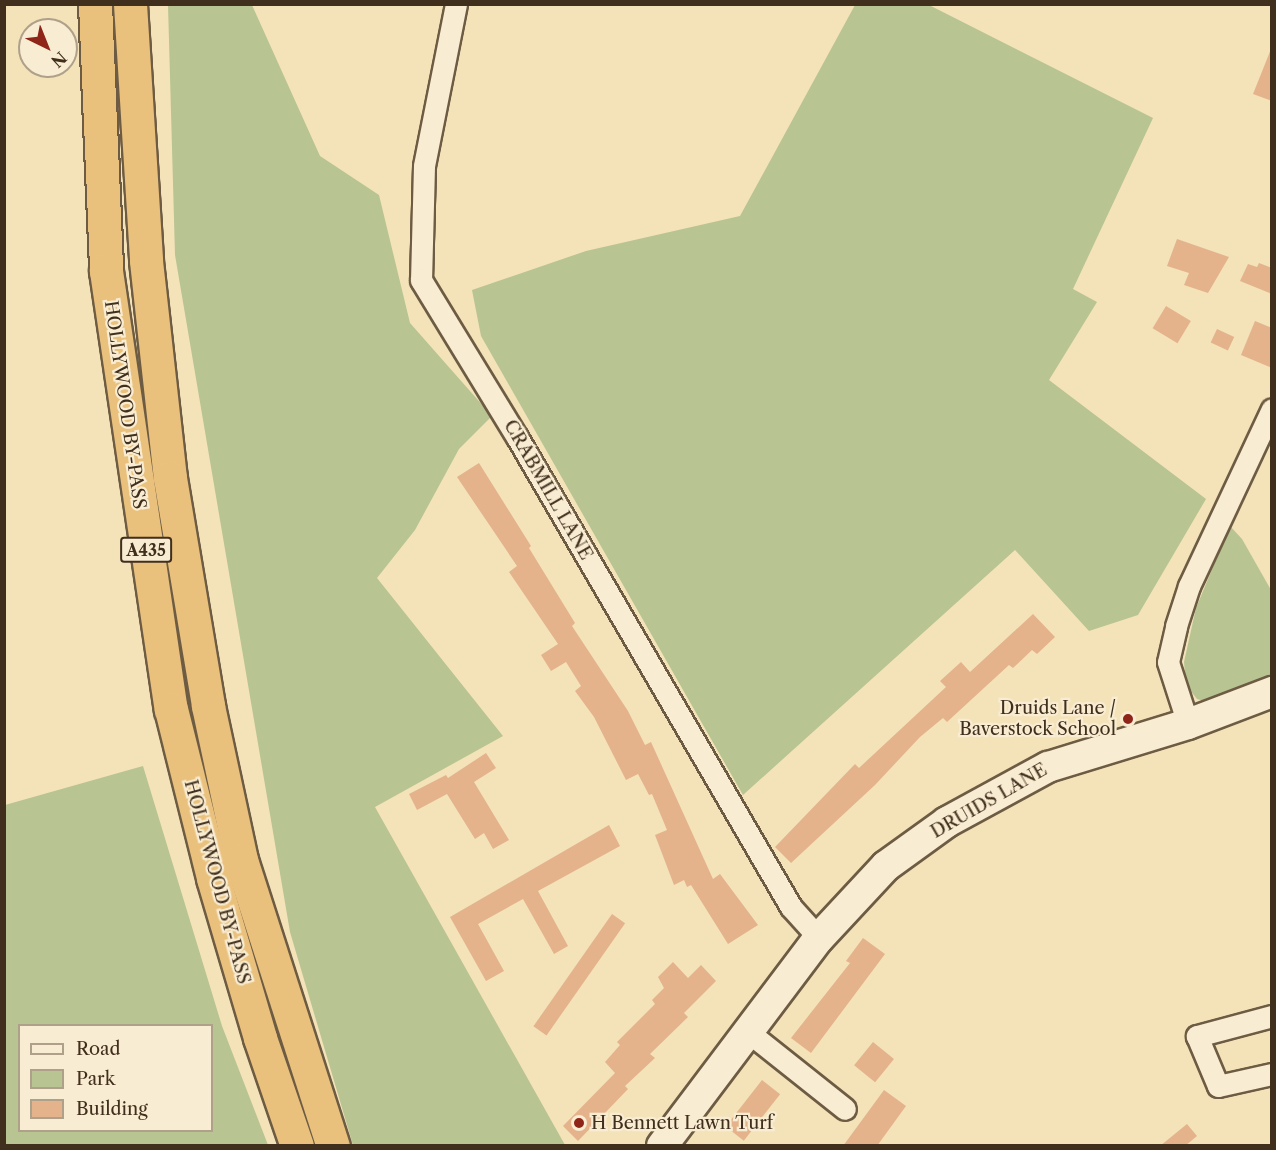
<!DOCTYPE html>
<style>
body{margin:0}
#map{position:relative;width:1276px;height:1150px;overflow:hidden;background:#f4e2b9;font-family:"Libre Caslon Text",serif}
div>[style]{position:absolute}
.green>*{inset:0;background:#b8c492}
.building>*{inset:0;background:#e4b38b;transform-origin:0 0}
.roads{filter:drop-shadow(2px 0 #6d5c43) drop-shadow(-2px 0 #6d5c43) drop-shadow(0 2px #6d5c43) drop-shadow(0 -2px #6d5c43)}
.street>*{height:21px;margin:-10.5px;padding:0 10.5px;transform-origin:10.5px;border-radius:10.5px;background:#f8ecd2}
.secondary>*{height:30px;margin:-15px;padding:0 15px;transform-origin:15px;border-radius:15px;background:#f8ecd2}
.highway>*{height:33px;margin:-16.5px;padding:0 16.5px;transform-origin:16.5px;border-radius:16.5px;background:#eac17c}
.dots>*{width:16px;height:16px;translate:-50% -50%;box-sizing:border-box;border:3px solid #f8ecd2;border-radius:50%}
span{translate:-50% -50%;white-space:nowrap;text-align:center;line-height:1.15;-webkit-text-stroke:4.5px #f8ecd2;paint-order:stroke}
.shield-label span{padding:2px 4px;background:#f8ecd2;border:2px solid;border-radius:4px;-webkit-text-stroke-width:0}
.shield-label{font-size:16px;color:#402f1c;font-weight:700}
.street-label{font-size:18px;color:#402f1c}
.poi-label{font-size:18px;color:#402f1c}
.right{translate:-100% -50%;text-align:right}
.left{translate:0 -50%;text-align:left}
.frame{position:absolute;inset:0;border:6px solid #402f1c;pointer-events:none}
.legend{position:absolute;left:18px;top:1024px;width:195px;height:108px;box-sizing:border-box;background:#f8ecd2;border:2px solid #aea089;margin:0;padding:8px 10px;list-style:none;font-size:18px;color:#402f1c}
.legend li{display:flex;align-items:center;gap:12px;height:30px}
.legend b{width:30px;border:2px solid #aea089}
.north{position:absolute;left:18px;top:18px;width:60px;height:60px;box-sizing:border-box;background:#f8ecd2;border:2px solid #aea089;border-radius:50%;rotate:137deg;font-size:16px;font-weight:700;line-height:24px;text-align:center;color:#402f1c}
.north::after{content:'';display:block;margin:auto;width:21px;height:27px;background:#8f2418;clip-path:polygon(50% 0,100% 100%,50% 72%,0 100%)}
</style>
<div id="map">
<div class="green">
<div style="clip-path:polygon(168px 5px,252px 5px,320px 156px,379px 195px,410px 323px,492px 416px,459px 449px,415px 530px,377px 578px,503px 736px,375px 807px,565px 1145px,353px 1145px,290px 932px,175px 255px)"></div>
<div style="clip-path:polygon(855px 5px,929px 5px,1153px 118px,1073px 289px,1097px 302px,1049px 380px,1206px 499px,1138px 615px,1089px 631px,1015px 550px,743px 795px,481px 336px,472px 290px,586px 251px,740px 216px)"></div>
<div style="clip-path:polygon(1230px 526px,1242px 539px,1271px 590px,1271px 682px,1212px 703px,1197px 699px,1186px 685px,1184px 662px,1196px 608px)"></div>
<div style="clip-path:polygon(evenodd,143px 766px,222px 1026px,268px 1145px,5px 1145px,5px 805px,143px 766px,20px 1026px,212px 1026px,212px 1130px,20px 1130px,20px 1026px)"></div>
</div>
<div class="building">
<div style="clip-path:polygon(1271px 49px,1272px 49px,1272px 101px,1253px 94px)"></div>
<div style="clip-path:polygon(1177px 239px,1229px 257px,1208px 293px,1184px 285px,1189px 273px,1167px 266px)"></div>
<div style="clip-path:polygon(1259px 263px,1272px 268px,1272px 294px,1240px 281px,1248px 264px,1257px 267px)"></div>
<div style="left:1166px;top:306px;width:29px;height:26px;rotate:31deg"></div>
<div style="clip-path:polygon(1255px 321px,1272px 328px,1272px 368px,1241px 355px)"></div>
<div style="left:1217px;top:329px;width:19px;height:15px;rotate:25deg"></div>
<div style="clip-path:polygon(479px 463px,531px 546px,529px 548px,575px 623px,572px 626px,628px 711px,645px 745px,651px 742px,713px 879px,720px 874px,758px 925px,728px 944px,691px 885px,687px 887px,684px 880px,674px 885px,655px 835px,667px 830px,652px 794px,649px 795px,638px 774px,626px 780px,594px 717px,575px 691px,581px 686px,566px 662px,551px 671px,541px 655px,558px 644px,509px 572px,517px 566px,457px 477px)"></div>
<div style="clip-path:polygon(1033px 614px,1055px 637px,1037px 654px,1032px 650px,1013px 668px,1009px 665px,947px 722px,943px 718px,920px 737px,875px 785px,791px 863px,775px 847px,855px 764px,859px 768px,946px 687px,940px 681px,961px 662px,970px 672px)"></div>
<div style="clip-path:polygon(486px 753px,496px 768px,474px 782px,509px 840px,493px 849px,484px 833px,475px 839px,447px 794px,417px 810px,409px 794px,446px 775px,448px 778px)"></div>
<div style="clip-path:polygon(609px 825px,620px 846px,538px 891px,568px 946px,554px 954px,523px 899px,478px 924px,504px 971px,486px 981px,450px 917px)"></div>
<div style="left:612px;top:914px;width:16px;height:137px;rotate:35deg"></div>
<div style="clip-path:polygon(863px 938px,885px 954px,811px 1053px,791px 1038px,850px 963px,846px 961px)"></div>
<div style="clip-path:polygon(673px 962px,688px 978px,701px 965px,716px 981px,684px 1013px,688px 1017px,650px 1054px,655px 1058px,625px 1086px,628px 1089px,578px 1141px,563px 1126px,615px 1073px,605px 1062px,620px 1045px,617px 1042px,655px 1004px,652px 1000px,664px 988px,658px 977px)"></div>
<div style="left:873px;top:1042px;width:27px;height:30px;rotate:39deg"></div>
<div style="left:762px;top:1080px;width:23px;height:59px;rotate:38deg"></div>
<div style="clip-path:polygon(884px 1090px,906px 1106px,877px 1146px,843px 1146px)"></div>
<div style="clip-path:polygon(1187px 1124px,1197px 1136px,1185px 1146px,1160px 1146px)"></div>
</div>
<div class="roads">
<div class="street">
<div style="left:456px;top:4px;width:165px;rotate:101.2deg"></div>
<div style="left:424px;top:166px;width:114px;rotate:91.5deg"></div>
<div style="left:421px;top:280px;width:184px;rotate:58.6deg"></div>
<div style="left:517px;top:437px;width:544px;rotate:59.76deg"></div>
<div style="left:791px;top:907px;width:42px;rotate:47.9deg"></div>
<div style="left:1188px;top:724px;width:65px;rotate:-107.9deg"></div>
<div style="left:1168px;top:662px;width:37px;rotate:-77deg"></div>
<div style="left:1176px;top:626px;width:42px;rotate:-72deg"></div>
<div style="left:1189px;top:586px;width:195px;rotate:-64.9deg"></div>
<div style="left:1272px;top:1016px;width:78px;rotate:165.1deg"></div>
<div style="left:1197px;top:1036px;width:54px;rotate:67.2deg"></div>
<div style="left:1218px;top:1086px;width:55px;rotate:-12.5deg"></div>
<div style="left:747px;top:1031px;width:125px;rotate:38.5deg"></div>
</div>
<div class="secondary">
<div style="left:662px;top:1146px;width:261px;rotate:-53deg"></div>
<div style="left:819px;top:938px;width:98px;rotate:-47.1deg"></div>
<div style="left:886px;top:866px;width:75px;rotate:-35.8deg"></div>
<div style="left:947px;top:822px;width:115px;rotate:-28.6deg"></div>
<div style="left:1048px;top:767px;width:146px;rotate:-17.1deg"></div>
<div style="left:1188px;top:724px;width:90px;rotate:-20.9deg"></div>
</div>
<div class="highway">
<div style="left:95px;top:4px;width:267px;rotate:87.6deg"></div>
<div style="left:106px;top:271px;width:443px;rotate:81.6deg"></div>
<div style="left:171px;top:709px;width:174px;rotate:76deg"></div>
<div style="left:213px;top:878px;width:167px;rotate:73.6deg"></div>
<div style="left:260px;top:1038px;width:114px;rotate:71.1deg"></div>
<div style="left:130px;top:4px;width:257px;rotate:86.4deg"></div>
<div style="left:146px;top:261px;width:218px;rotate:83.7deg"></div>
<div style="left:170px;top:478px;width:231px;rotate:80.5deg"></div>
<div style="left:208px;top:706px;width:157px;rotate:77.9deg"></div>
<div style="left:241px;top:860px;width:300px;rotate:72.2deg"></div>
</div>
</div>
<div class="dots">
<div style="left:1128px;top:719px;background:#8f2418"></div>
<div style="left:579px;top:1123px;background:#8f2418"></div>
</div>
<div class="shield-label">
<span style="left:146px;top:550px">A435</span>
</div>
<div class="street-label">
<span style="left:125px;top:405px;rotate:82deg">HOLLYWOOD BY-PASS</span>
<span style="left:548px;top:490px;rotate:60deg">CRABMILL LANE</span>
<span style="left:989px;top:801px;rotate:-30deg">DRUIDS LANE</span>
<span style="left:217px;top:882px;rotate:75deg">HOLLYWOOD BY-PASS</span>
</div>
<div class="poi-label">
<span class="right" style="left:1116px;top:719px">Druids Lane /<br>Baverstock School</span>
<span class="left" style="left:591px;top:1123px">H Bennett Lawn Turf</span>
</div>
<div class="frame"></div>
<ul class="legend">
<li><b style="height:8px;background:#f8ecd2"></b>Road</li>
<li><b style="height:16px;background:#b8c492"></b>Park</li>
<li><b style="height:16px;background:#e4b38b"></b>Building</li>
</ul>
<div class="north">N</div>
</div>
